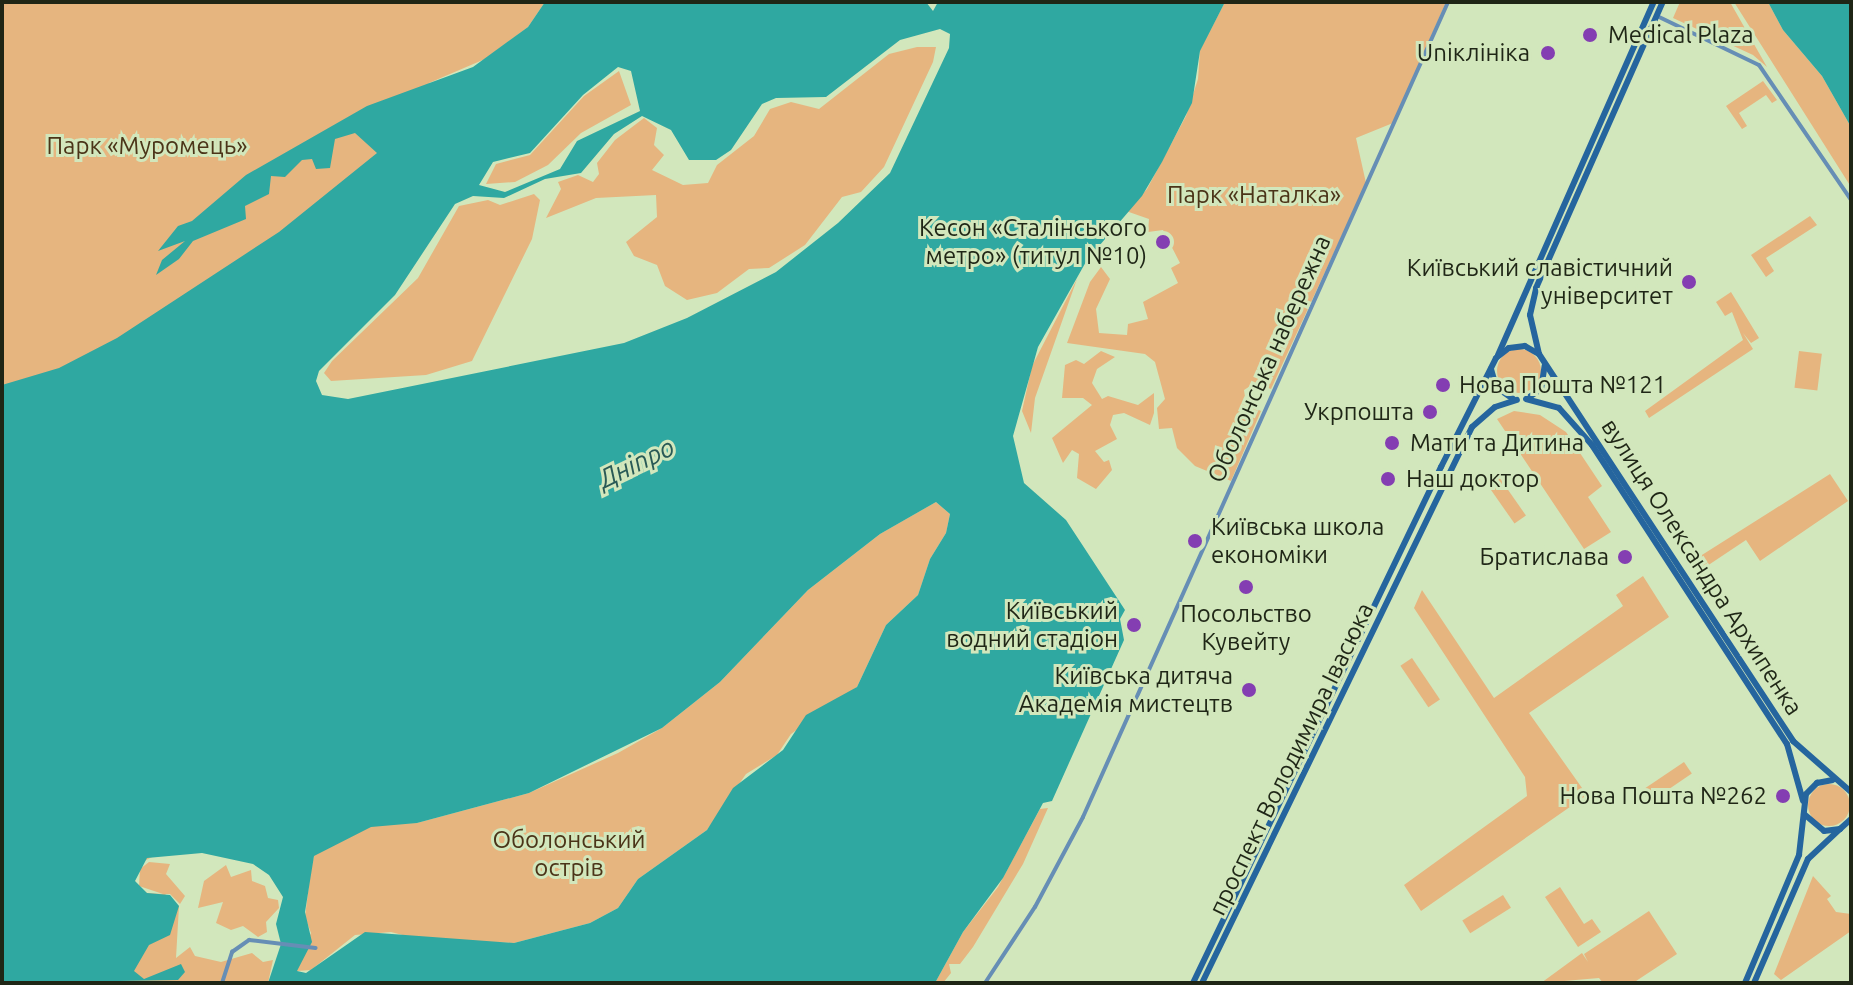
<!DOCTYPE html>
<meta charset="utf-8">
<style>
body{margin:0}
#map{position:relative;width:1853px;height:985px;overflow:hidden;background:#d2e7bc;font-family:Ubuntu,sans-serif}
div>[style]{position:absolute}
.green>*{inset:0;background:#e6b57f;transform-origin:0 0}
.round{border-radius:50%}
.water>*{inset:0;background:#2fa8a1}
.street>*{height:4px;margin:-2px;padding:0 2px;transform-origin:2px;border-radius:2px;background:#668eb5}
.secondary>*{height:6px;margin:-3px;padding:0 3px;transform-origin:3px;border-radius:3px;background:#25659e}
.dots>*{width:22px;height:22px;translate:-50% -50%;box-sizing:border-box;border:4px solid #d2e7bc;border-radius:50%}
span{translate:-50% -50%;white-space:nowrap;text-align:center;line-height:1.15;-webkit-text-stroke:6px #d2e7bc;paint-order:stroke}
.poi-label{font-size:24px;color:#1f2616}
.left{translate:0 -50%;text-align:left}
.right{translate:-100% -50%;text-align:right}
.park-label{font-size:24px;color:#4b3418}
.street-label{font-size:24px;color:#1f2616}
.water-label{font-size:26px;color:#295a56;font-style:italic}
.frame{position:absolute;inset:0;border:4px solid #1f2616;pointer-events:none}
</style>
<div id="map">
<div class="green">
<div style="clip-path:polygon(2px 2px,545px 2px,528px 27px,485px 59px,429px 83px,416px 119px,355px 173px,316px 261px,2px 416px)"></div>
<div style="clip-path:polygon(1225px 2px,1446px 2px,1393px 123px,1356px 138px,1366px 183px,1271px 389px,1255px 383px,1244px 390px,1246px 404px,1261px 411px,1231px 481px,1195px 466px,1177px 448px,1172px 428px,1159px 429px,1157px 408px,1165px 399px,1155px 362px,1145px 354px,1067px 343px,1090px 282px,1101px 267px,1110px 279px,1096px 309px,1099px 333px,1127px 335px,1128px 324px,1148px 319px,1143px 302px,1178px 283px,1171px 268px,1180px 263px,1163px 230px,1148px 232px,1149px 219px,1126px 211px,1147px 189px,1186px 116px,1198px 79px,1200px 50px)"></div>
<div style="clip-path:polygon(1680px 2px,1730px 2px,1767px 67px,1753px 55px,1673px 18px)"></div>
<div style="clip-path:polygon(1734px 2px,1768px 2px,1783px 30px,1822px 76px,1851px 127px,1851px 187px)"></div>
<div style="clip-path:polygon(917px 47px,936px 47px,933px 62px,884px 167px,861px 192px,842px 197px,805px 245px,769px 268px,749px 269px,717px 293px,687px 300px,665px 286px,657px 265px,634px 256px,626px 242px,657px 217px,656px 195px,596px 198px,546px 218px,561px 189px,558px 182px,578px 175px,593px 182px,599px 174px,597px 163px,615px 140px,644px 118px,657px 128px,654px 145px,664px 155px,652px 170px,683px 185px,708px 183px,717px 165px,754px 136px,770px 109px,791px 102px,819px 109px,889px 54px)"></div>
<div style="clip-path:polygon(619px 71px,631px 105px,581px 133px,548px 165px,515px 182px,486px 184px,496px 164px,530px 155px,584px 96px)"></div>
<div style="clip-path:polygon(1763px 81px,1777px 100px,1772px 103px,1766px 95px,1739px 113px,1747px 126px,1742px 129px,1726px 106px)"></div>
<div style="clip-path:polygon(534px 194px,540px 200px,532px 239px,472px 361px,426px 375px,331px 381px,324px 373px,332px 361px,418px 278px,459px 206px,488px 200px,500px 205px)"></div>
<div style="clip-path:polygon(1810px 216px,1817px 225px,1766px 258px,1774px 271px,1766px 277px,1751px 255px)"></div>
<div style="clip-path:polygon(1077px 279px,1035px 398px,1031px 433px,1022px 411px,1032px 366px)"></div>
<div style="clip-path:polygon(1731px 292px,1759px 338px,1751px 343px,1743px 333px,1753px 349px,1649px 418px,1645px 411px,1743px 340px,1732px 312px,1725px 316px,1716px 302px)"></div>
<div class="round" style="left:1497px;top:349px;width:44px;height:44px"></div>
<div style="clip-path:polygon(1101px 351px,1115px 357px,1097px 369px,1092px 383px,1102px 399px,1108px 396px,1138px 405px,1154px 393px,1154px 413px,1150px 425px,1124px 413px,1113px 415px,1110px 425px,1117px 439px,1095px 451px,1104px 462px,1109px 460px,1112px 470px,1096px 489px,1077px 478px,1079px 454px,1072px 450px,1063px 463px,1052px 438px,1092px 405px,1083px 398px,1062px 398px,1065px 365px,1076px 360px,1084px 364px)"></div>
<div style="left:1799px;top:351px;width:23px;height:37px;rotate:7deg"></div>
<div style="clip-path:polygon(1514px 411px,1540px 415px,1566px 432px,1602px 486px,1588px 497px,1611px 532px,1584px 549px,1497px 419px)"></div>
<div style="clip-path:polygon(1830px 474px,1848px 501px,1760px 561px,1746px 540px,1701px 570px,1694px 560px)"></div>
<div style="left:1499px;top:477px;width:47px;height:14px;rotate:55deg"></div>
<div style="clip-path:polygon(936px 502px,950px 514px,946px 533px,930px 559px,918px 595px,886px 625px,857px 687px,791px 734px,777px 755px,746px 774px,707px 830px,638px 879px,618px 908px,590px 923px,514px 943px,422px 940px,391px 932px,355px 935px,311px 970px,297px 971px,293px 963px,298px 964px,311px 933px,305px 917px,309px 884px,305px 884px,314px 857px,302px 856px,370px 824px,417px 823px,529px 793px,618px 753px,662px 728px,720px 682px,808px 590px,880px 534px)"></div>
<div style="clip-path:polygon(1643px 576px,1669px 617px,1529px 713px,1587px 795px,1421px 911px,1404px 885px,1527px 796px,1525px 777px,1414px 608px,1422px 590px,1494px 698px,1623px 606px,1616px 595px)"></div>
<div style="left:1412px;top:658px;width:50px;height:14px;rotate:56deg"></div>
<div style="left:1684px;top:762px;width:14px;height:51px;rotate:56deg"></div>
<div class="round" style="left:1808px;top:784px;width:42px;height:42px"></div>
<div style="clip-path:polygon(1048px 808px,1023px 864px,973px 947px,960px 964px,949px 964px,951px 973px,943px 983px,935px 983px,963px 932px,998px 887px,1040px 809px)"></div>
<div style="clip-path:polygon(154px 856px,142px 862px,138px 868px,135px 881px,137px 886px,147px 893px,163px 894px,139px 886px,140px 869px,149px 862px,170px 864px,166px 874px,185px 896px,180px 904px,170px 894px,165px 894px,179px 906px,176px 958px,190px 947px,195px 956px,221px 962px,252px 953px,263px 962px,273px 960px,268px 983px,103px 983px,94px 871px)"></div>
<div style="clip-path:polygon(226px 865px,231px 877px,251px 870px,252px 881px,265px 886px,268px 898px,278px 900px,279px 908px,266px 922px,267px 932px,258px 937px,243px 926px,231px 930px,216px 923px,223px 902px,198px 908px,204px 881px)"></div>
<div style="clip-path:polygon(1813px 876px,1831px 896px,1827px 899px,1836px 912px,1851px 914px,1851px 931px,1781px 980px,1774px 974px)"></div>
<div style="clip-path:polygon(1560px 887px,1584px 924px,1592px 919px,1601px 932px,1578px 947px,1545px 897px)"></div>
<div style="left:1503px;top:895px;width:15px;height:48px;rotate:58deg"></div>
<div style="clip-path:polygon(1649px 911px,1677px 954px,1633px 983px,1603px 983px,1599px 978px,1541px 983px,1582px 953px,1588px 962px,1584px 954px)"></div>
</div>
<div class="water">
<div style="clip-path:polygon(evenodd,545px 2px,926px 2px,933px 11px,938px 2px,1225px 2px,1200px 51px,1192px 103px,1162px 162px,1142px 196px,1087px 260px,1038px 347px,1013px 436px,1024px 483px,1066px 520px,1125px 610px,1120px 619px,1124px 640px,1052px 801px,1043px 803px,1003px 878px,963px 932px,935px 983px,268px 983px,281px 944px,276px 924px,283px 897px,269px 875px,253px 864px,202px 853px,147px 858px,135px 881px,147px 893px,170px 895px,179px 906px,170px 935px,149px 945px,134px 971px,144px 979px,181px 964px,185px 972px,178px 980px,2px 983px,2px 385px,59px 368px,117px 338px,279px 232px,377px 153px,355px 133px,335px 139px,330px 168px,316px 169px,312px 159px,302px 160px,285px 177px,271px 176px,269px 194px,245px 206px,246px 219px,193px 241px,179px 259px,156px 275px,162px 260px,185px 241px,158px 251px,178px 226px,192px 221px,246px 175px,367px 106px,473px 67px,528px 27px,545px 2px,940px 29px,950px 34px,949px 48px,890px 173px,838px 223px,776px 272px,687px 318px,624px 343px,348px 399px,322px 395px,316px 381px,319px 371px,395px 295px,455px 204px,473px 196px,504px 198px,545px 179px,581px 173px,614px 134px,642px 116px,671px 130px,689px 160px,716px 160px,731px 150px,762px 104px,776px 98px,826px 97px,900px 40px,940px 29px,545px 2px,618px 67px,631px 71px,640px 111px,577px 141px,560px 169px,505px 192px,479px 185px,493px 162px,530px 153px,583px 95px,618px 67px,545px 2px,936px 502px,950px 514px,946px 533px,930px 559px,918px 595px,886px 625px,857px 687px,806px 715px,783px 750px,733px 788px,707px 830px,638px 879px,618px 908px,590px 923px,514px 943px,365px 932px,306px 973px,297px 971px,312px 942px,305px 912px,314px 856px,371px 827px,417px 823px,529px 793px,662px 728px,720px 682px,808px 590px,880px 534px,936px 502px)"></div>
<div style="clip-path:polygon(1768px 2px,1851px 2px,1851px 127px,1822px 76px,1783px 30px)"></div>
</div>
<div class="street">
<div style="left:1657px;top:16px;width:113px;rotate:25.7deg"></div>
<div style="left:1759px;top:65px;width:163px;rotate:55.7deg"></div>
<div style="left:222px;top:983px;width:33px;rotate:-72deg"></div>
<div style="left:232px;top:952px;width:21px;rotate:-35deg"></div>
<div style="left:249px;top:940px;width:67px;rotate:6.8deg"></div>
<div style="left:985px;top:983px;width:91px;rotate:-56.7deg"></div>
<div style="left:1035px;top:907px;width:102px;rotate:-61.9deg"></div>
<div style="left:1083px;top:817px;width:893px;rotate:-65.87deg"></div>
</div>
<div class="secondary">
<div style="left:1539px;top:354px;width:40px;rotate:-103deg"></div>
<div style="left:1530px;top:315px;width:28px;rotate:-77deg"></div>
<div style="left:1536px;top:288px;width:313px;rotate:-66.1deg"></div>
<div style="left:1498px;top:355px;width:386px;rotate:-66.2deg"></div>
<div style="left:1491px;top:369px;width:19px;rotate:74deg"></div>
<div style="left:1496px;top:387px;width:21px;rotate:35deg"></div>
<div style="left:1528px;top:398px;width:16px;rotate:-35deg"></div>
<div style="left:1541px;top:389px;width:24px;rotate:-81deg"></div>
<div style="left:1526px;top:399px;width:34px;rotate:15deg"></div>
<div style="left:1559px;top:408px;width:50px;rotate:48.3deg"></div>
<div style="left:1592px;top:445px;width:357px;rotate:56.9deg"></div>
<div style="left:1787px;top:744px;width:59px;rotate:74.3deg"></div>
<div style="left:1804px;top:814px;width:26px;rotate:40deg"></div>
<div style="left:1824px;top:831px;width:16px;rotate:-7deg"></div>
<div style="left:1840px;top:829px;width:15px;rotate:-42deg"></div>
<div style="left:1193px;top:983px;width:573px;rotate:-64.33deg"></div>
<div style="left:1441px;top:467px;width:122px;rotate:-63.2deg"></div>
<div style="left:1496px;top:358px;width:16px;rotate:-38deg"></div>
<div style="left:1509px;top:348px;width:16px;rotate:-7deg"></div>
<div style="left:1525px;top:346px;width:16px;rotate:30deg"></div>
<div style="left:1539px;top:354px;width:463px;rotate:56.7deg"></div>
<div style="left:1793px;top:741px;width:77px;rotate:41.3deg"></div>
<div style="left:1202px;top:983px;width:618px;rotate:-64.1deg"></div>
<div style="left:1472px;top:427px;width:30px;rotate:-41deg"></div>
<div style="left:1495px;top:407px;width:23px;rotate:-18deg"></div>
<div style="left:1745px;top:983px;width:139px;rotate:-67.1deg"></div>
<div style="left:1799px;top:855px;width:61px;rotate:-83.5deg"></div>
<div style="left:1806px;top:794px;width:16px;rotate:-45deg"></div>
<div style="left:1817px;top:783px;width:16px;rotate:-11deg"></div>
<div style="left:1754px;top:983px;width:135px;rotate:-66.5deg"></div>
<div style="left:1808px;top:859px;width:44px;rotate:-43.2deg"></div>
</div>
<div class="dots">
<div style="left:1590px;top:35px;background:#843eb2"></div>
<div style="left:1548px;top:53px;background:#843eb2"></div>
<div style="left:1163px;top:242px;background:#843eb2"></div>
<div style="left:1689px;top:282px;background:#843eb2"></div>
<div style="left:1443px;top:385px;background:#843eb2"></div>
<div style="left:1430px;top:412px;background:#843eb2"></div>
<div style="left:1392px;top:443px;background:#843eb2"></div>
<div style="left:1388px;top:479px;background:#843eb2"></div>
<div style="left:1195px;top:541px;background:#843eb2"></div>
<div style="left:1625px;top:557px;background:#843eb2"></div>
<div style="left:1246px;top:587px;background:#843eb2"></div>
<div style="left:1134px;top:625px;background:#843eb2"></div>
<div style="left:1249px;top:690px;background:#843eb2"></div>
<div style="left:1783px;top:796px;background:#843eb2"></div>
</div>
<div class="poi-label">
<span class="left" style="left:1608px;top:35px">Medical Plaza</span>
<span class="right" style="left:1530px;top:53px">Uniклініка</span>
<span class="right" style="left:1147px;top:242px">Кесон «Сталінського<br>метро» (титул №10)</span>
<span class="right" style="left:1673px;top:282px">Київський славістичний<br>університет</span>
<span class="left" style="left:1459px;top:385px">Нова Пошта №121</span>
<span class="right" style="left:1414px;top:412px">Укрпошта</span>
<span class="left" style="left:1410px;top:443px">Мати та Дитина</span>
<span class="left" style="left:1406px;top:479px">Наш доктор</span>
<span class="left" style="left:1211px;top:541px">Київська школа<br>економіки</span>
<span class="right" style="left:1609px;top:557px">Братислава</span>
<span class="right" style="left:1118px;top:625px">Київський<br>водний стадіон</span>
<span style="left:1246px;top:628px">Посольство<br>Кувейту</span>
<span class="right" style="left:1233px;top:690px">Київська дитяча<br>Академія мистецтв</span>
<span class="right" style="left:1767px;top:796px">Нова Пошта №262</span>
</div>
<div class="park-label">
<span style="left:147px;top:146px">Парк «Муромець»</span>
<span style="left:1254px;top:195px">Парк «Наталка»</span>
<span style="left:569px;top:854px">Оболонський<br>острів</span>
</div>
<div class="street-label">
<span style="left:1269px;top:359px;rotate:-66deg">Оболонська набережна</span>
<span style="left:1702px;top:567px;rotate:57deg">вулиця Олександра Архипенка</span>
<span style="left:1291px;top:759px;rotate:-64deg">проспект Володимира Івасюка</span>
</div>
<div class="water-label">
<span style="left:636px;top:463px;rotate:-26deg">Дніпро</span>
</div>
<div class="frame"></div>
</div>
